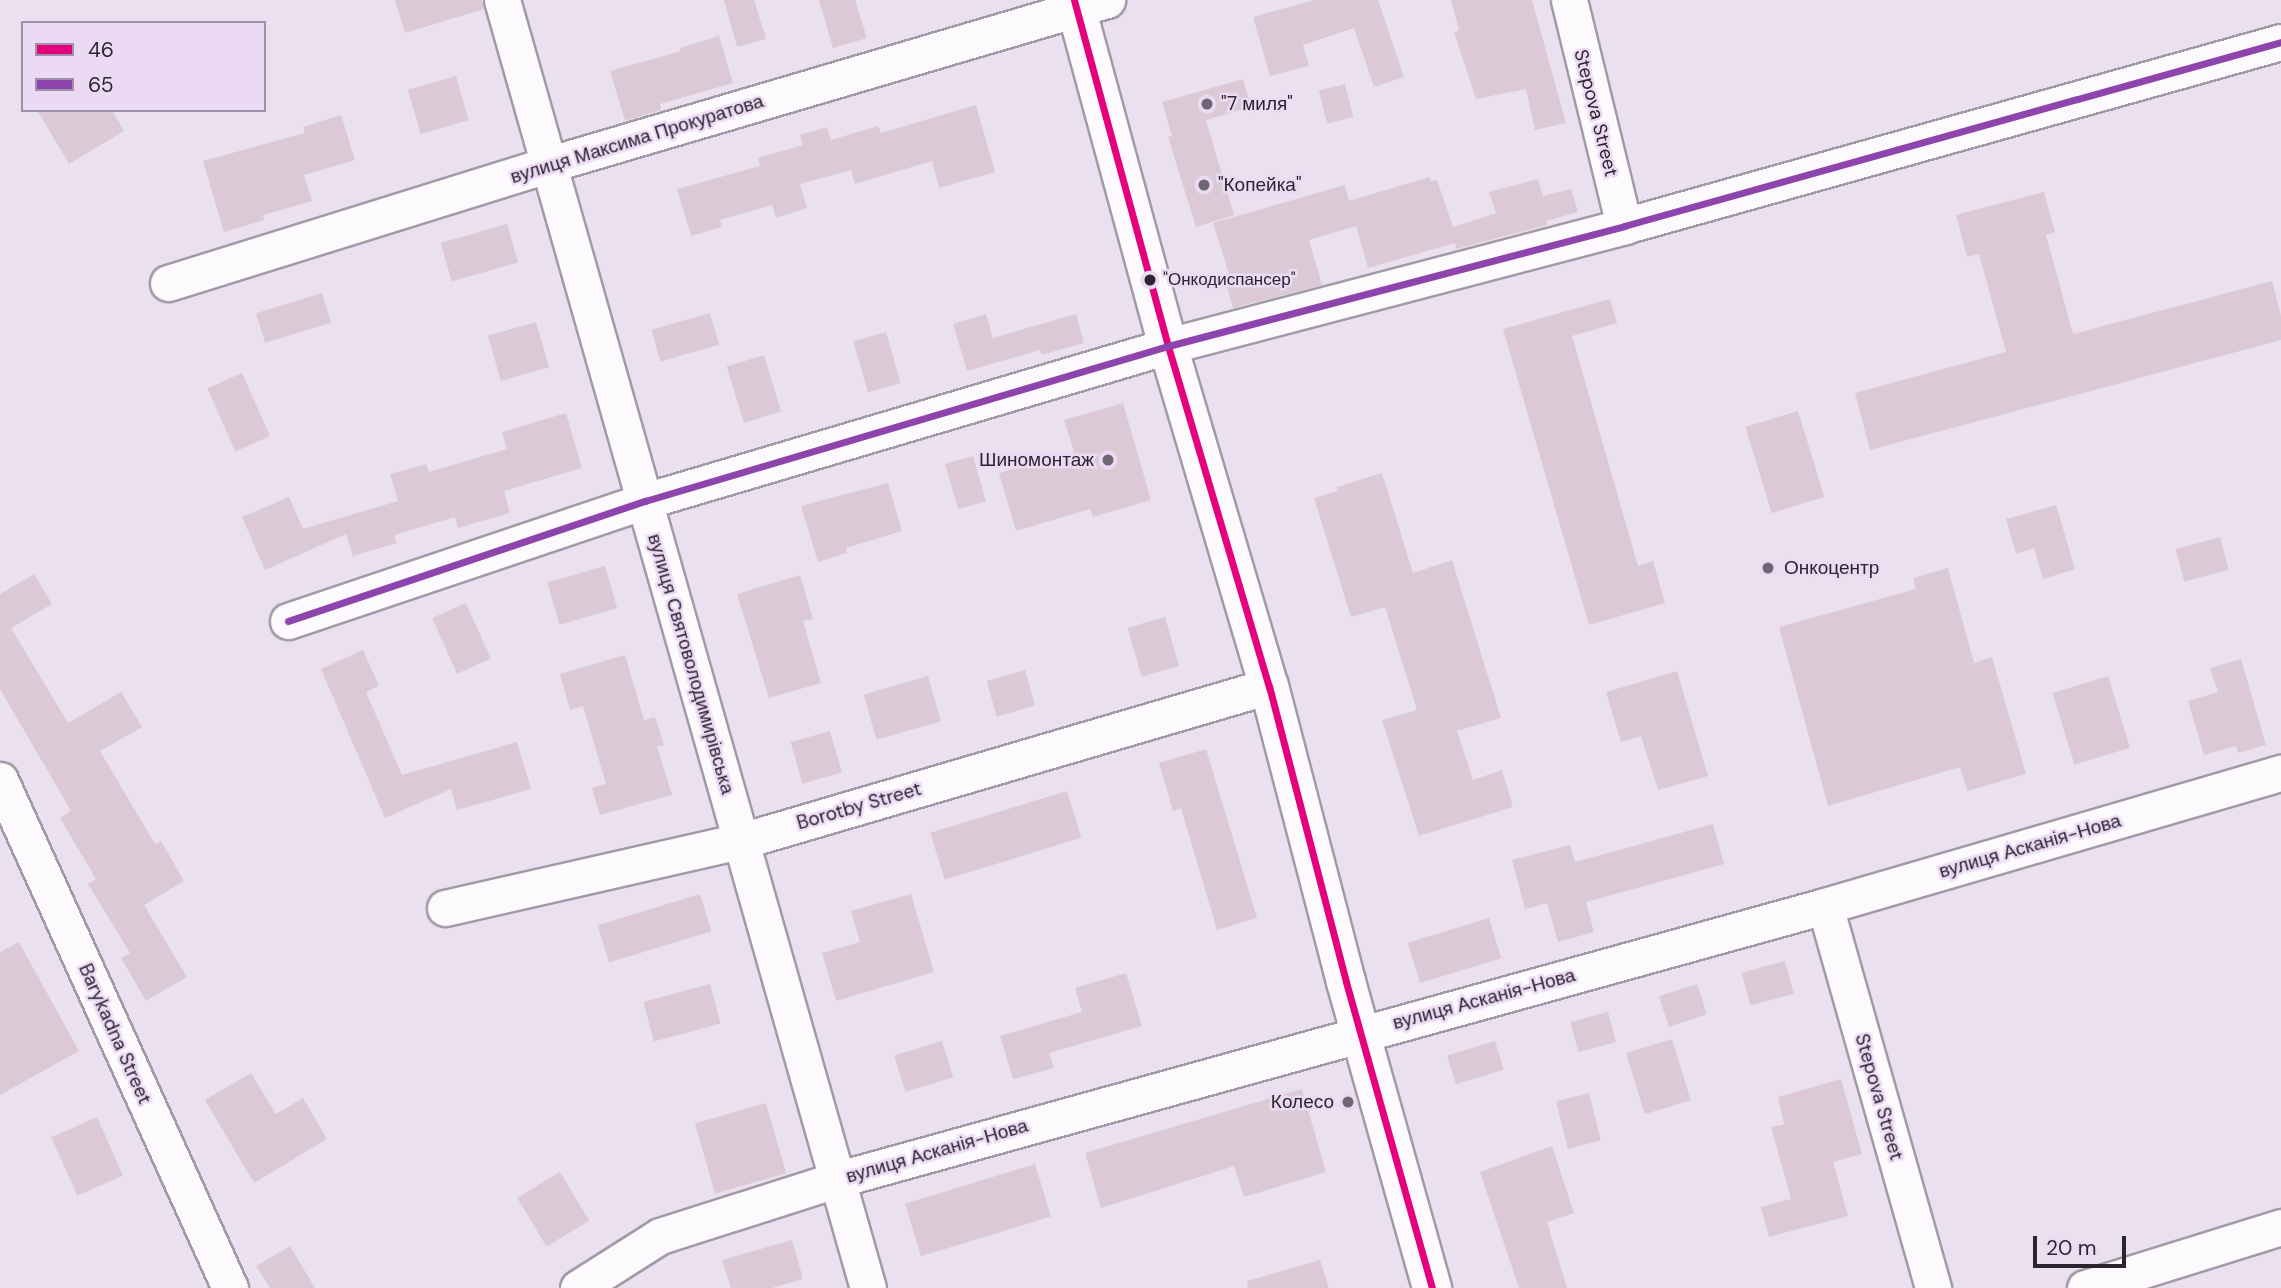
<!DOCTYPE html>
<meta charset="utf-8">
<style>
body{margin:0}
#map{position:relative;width:2281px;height:1288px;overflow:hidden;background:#eae0ef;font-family:"DM Sans",sans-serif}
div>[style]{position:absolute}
.building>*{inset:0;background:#dbcad5;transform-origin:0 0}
.roads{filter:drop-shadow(2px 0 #a29aa6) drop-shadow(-2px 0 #a29aa6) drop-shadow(0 2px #a29aa6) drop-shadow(0 -2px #a29aa6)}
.minor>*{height:35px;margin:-17.5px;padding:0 17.5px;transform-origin:17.5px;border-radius:17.5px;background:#fcfafd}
.primary>*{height:38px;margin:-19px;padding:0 19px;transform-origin:19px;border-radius:19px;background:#fcfafd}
.bus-1>*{height:7px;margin:-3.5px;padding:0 3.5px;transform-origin:3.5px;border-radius:3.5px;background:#e5007d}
.bus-2>*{height:7px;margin:-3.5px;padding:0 3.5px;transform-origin:3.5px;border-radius:3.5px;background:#8e44ad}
.dots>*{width:19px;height:19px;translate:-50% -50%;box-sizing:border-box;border:4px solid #ecdaf5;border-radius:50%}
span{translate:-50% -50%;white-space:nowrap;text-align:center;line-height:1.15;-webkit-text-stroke:5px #ecdaf5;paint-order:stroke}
.bus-label{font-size:17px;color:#2c252f}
.left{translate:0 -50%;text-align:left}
.poi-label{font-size:19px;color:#2c252f}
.right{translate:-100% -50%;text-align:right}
.street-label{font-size:19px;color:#2c252f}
.legend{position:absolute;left:21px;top:21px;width:245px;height:91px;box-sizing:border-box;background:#ecdaf5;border:2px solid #9f92a6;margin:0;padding:9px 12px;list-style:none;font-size:21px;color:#2c252f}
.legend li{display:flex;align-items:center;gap:14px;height:35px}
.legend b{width:35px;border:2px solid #9f92a6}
.scale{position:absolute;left:2033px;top:1236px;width:93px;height:32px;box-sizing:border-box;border:4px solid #2c252f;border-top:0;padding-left:9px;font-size:21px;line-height:24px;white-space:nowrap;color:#2c252f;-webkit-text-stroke:5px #ecdaf5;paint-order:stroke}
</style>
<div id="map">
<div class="building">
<div style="clip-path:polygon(395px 0,482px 0,484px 9px,405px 33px)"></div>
<div style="clip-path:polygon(724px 0,754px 0,766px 39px,737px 47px)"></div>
<div style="clip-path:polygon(819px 0,855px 0,867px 38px,833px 48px)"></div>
<div style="clip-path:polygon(1315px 0,1378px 0,1404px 77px,1374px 87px,1354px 28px,1303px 45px,1309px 66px,1270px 76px,1253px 17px)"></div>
<div style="clip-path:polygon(1451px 0,1532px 0,1566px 123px,1535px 130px,1526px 89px,1476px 99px,1454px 32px,1459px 30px)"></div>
<div style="clip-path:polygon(719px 36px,733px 83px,660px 104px,661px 110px,625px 121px,610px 71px,681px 51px,680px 48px)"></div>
<div style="left:456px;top:76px;width:46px;height:50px;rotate:74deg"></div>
<div style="clip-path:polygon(1243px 79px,1251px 107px,1206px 120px,1234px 215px,1196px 227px,1168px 137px,1172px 136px,1162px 102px)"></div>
<div style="left:1345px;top:84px;width:34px;height:27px;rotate:76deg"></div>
<div style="clip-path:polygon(976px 105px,995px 172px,939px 188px,932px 161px,855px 184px,851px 170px,800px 184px,807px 208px,776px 218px,772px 205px,720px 220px,722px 227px,691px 236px,677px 189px,760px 166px,758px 158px,803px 145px,800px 135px,827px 127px,831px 140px,878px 126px,881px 133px)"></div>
<div style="clip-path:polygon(37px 110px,112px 110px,124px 131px,69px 164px)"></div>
<div style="clip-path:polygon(341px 115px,355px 160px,304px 175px,312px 201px,263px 215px,264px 220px,224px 232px,203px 161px,305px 133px,303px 127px)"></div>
<div style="clip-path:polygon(1429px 177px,1431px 181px,1437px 180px,1453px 227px,1496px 213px,1489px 192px,1538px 179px,1543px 196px,1571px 189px,1578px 212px,1546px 221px,1547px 225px,1456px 249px,1455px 243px,1368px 268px,1356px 226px,1309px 240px,1322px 285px,1233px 308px,1225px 279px,1230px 277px,1213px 223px,1345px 185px,1349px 201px)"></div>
<div style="clip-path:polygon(2044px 192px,2055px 232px,2046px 235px,2073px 334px,2272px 281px,2281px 316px,2281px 340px,1870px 450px,1855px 393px,2006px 352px,1979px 254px,1967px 257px,1956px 215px)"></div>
<div style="left:507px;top:224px;width:40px;height:69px;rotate:74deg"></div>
<div style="left:322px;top:293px;width:31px;height:69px;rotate:73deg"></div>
<div style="clip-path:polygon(1610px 299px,1617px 323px,1572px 336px,1638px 566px,1653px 561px,1665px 603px,1589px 625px,1503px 329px)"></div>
<div style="left:710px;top:313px;width:33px;height:61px;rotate:74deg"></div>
<div style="clip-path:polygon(986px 314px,993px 338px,1076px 314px,1084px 343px,1041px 355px,1040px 350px,967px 371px,953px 324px)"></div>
<div style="left:536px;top:322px;width:47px;height:50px;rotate:74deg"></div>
<div style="left:886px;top:332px;width:53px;height:34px;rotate:74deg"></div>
<div style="left:764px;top:355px;width:59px;height:39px;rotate:73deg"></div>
<div style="left:242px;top:373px;width:69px;height:38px;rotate:66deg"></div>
<div style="clip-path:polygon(1123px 403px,1151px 500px,1093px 517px,1090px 509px,1016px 531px,999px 473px,1074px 452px,1064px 420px)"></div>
<div style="left:1798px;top:411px;width:90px;height:55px;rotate:73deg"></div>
<div style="clip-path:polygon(566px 413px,582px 468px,504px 491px,510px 513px,458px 528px,455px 517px,394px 535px,397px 543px,353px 556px,346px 534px,265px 570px,242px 517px,289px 497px,303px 529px,398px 501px,390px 474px,426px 464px,429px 472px,507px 449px,502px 432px)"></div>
<div style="left:973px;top:456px;width:47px;height:29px;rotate:74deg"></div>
<div style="clip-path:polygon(1382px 473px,1413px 573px,1452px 560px,1501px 718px,1457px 731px,1473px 780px,1502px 770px,1513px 807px,1419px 836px,1382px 720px,1417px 710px,1385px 607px,1351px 617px,1314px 498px,1338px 491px,1337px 487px)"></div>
<div style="clip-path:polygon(888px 483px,902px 531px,846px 548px,847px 553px,818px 562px,801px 506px)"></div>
<div style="clip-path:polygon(2056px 505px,2075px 569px,2043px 579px,2034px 548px,2016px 554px,2006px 519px)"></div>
<div style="left:2220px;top:537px;width:34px;height:46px;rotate:75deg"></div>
<div style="left:605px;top:566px;width:44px;height:60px;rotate:74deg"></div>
<div style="clip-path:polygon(1948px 568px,1974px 663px,1992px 657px,2026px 774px,1967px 791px,1960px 767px,1828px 806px,1779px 627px,1916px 589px,1913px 578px)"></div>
<div style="clip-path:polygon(34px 574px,52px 604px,11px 628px,68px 723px,121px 692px,142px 727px,100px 751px,155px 844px,161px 841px,184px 881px,144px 905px,187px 977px,146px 1001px,121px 958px,130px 953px,88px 884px,96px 879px,60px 818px,71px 811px,0 689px,0 594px)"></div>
<div style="clip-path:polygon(800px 575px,813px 619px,803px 621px,821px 683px,769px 698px,737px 594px)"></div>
<div style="left:466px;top:603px;width:61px;height:37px;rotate:66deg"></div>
<div style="left:1165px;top:617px;width:51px;height:39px;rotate:74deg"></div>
<div style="clip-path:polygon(363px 650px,379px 686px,366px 692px,402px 775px,517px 742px,531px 789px,457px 810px,451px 789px,385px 818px,321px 669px)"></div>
<div style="clip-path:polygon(625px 655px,644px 720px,655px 717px,664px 745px,657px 747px,672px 795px,600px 815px,592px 788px,606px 784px,583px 706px,570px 710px,560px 674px)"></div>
<div style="clip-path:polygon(2241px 659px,2266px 745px,2238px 753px,2236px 746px,2204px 755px,2188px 701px,2218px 692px,2210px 668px)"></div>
<div style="left:1025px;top:670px;width:37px;height:40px;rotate:74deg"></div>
<div style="clip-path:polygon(1677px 671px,1708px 776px,1658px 790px,1641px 736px,1621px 742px,1606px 692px)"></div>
<div style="left:928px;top:676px;width:47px;height:67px;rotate:74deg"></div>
<div style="left:2108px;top:676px;width:75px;height:58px;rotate:73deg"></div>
<div style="left:830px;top:731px;width:43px;height:41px;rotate:74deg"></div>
<div style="clip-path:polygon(1206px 749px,1257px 918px,1217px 930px,1181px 808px,1173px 811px,1159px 763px)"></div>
<div style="left:1067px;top:791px;width:49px;height:143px;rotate:73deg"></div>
<div style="clip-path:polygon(1713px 824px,1724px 864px,1586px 902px,1594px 932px,1558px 942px,1547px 903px,1525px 909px,1512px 860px,1570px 845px,1575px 862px)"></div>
<div style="left:700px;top:894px;width:39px;height:107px;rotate:73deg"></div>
<div style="clip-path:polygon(911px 894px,934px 972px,836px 1001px,822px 953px,860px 942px,851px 911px)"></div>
<div style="left:1489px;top:918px;width:42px;height:85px;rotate:73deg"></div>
<div style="clip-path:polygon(19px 942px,79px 1051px,0 1095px,0 952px)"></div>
<div style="left:1785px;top:961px;width:34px;height:45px;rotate:75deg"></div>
<div style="clip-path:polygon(1126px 973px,1142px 1026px,1049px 1053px,1054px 1068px,1013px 1079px,1000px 1036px,1082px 1012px,1075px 988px)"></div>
<div style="left:710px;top:984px;width:41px;height:69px;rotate:75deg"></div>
<div style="left:1697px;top:984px;width:32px;height:40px;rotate:72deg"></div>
<div style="left:1608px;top:1012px;width:31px;height:39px;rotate:75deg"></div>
<div style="left:1672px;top:1039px;width:64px;height:48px;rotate:73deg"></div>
<div style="left:942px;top:1041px;width:38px;height:50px;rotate:73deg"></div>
<div style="left:1495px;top:1041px;width:30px;height:50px;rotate:73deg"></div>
<div style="clip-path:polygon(251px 1073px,276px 1114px,303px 1098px,327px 1139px,254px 1183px,205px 1100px)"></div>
<div style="clip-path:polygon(1841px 1079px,1862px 1154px,1833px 1162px,1848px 1216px,1769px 1237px,1761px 1207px,1791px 1199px,1771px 1127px,1784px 1124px,1778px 1097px)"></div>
<div style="clip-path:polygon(1302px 1089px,1326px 1172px,1244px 1197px,1234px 1166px,1101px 1208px,1085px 1153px)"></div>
<div style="left:1589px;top:1093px;width:49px;height:34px;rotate:76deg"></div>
<div style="left:766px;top:1103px;width:73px;height:74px;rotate:74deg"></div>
<div style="left:97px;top:1117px;width:64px;height:50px;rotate:66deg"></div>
<div style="clip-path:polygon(1552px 1146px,1574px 1213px,1547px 1222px,1567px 1288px,1519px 1288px,1480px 1172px)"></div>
<div style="left:1035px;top:1164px;width:55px;height:136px;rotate:73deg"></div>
<div style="left:560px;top:1172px;width:57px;height:50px;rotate:59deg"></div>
<div style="clip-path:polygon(792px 1240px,803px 1279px,772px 1288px,731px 1288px,722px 1260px)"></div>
<div style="clip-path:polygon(290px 1246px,315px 1288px,270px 1288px,256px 1266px)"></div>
<div style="clip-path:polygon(1320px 1260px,1329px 1288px,1248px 1288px,1247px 1281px)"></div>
</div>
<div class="roads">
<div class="minor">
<div style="left:502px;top:0;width:1339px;rotate:74.14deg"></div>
<div style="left:1569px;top:0;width:233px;rotate:76.3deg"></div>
<div style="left:168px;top:283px;width:397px;rotate:-17.3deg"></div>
<div style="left:547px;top:165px;width:584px;rotate:-16.42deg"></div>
<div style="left:288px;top:621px;width:377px;rotate:-18.6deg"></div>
<div style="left:645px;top:501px;width:545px;rotate:-16.51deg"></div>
<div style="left:1168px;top:346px;width:472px;rotate:-14.7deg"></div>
<div style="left:1624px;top:226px;width:682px;rotate:-15.65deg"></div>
<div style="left:0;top:780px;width:558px;rotate:65.64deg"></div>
<div style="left:1825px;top:906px;width:397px;rotate:74.2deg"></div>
<div style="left:445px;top:908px;width:303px;rotate:-12.8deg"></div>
<div style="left:741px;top:841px;width:550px;rotate:-16.36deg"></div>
<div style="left:578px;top:1288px;width:97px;rotate:-32.4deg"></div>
<div style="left:660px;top:1236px;width:188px;rotate:-17.7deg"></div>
<div style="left:839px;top:1179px;width:1023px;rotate:-15.48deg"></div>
<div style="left:1825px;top:906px;width:475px;rotate:-16.3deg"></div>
<div style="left:2085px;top:1288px;width:205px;rotate:-17.3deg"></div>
</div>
<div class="primary">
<div style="left:1074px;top:0;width:359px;rotate:74.8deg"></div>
<div style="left:1168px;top:346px;width:355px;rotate:73.5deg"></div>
<div style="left:1269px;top:686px;width:306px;rotate:75.4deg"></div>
<div style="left:1346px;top:982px;width:318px;rotate:74.3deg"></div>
</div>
</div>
<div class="bus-1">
<div style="left:1074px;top:0;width:359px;rotate:74.8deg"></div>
<div style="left:1168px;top:346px;width:355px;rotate:73.5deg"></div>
<div style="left:1269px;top:686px;width:306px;rotate:75.4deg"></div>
<div style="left:1346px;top:982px;width:318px;rotate:74.3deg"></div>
</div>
<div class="bus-2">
<div style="left:288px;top:621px;width:377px;rotate:-18.6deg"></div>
<div style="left:645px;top:501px;width:545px;rotate:-16.51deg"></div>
<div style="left:1168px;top:346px;width:472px;rotate:-14.7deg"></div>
<div style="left:1624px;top:226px;width:682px;rotate:-15.65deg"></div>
</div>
<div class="dots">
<div style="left:1207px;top:104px;background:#6e6672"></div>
<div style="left:1204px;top:185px;background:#6e6672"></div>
<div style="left:1150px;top:280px;background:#2c252f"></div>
<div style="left:1108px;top:460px;background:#6e6672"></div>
<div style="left:1768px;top:568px;background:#6e6672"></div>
<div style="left:1348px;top:1102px;background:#6e6672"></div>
</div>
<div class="bus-label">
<span class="left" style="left:1163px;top:280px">"Онкодиспансер"</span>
</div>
<div class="poi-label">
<span class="left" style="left:1221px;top:104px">"7 миля"</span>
<span class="left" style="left:1218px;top:185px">"Копейка"</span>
<span class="right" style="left:1094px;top:460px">Шиномонтаж</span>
<span class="left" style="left:1784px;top:568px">Онкоцентр</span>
<span class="right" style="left:1334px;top:1102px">Колесо</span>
</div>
<div class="street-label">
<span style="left:1596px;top:113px;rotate:76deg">Stepova Street</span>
<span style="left:637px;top:139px;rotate:-17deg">вулиця Максима Прокуратова</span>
<span style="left:691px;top:664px;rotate:74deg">вулиця Святоволодимирівська</span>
<span style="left:859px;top:806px;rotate:-16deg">Borotby Street</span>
<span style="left:2030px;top:846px;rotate:-16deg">вулиця Асканія-Нова</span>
<span style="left:1484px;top:999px;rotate:-15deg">вулиця Асканія-Нова</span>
<span style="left:115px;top:1034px;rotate:66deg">Barykadna Street</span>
<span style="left:1879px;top:1097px;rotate:74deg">Stepova Street</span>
<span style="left:937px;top:1151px;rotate:-16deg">вулиця Асканія-Нова</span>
</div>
<ul class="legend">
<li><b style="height:9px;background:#e5007d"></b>46</li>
<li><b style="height:9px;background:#8e44ad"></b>65</li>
</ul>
<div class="scale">20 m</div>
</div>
